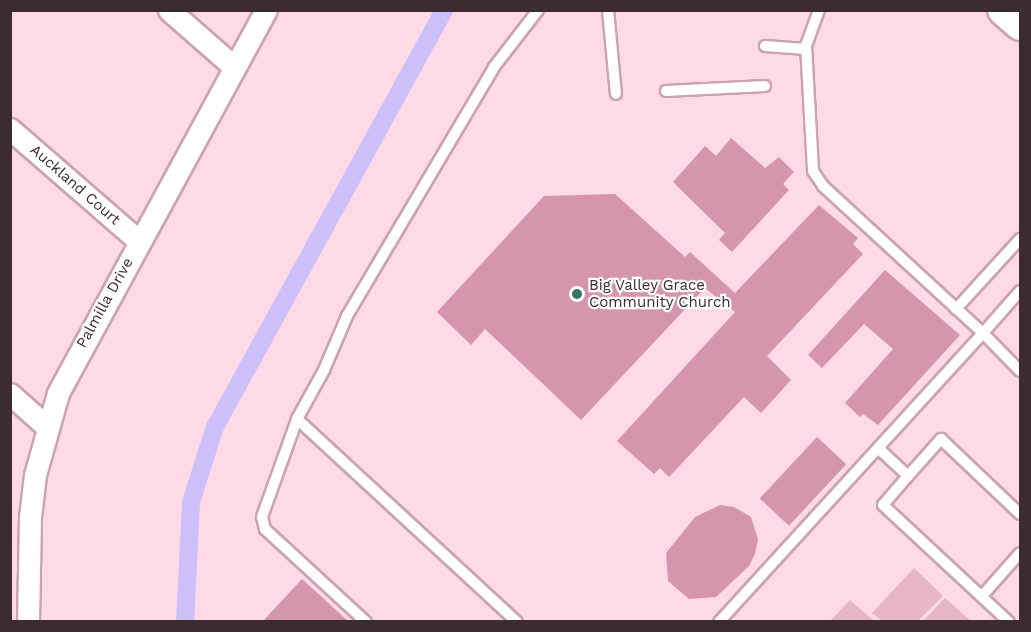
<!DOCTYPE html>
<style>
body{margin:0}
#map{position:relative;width:1031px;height:632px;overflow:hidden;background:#fedae7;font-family:"Work Sans",sans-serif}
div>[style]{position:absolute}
.green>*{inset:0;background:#e6b6c7}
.canal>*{height:18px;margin:-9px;padding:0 9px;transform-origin:9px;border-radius:9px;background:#cdc0fa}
.building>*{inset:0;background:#d495ad;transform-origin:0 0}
.roads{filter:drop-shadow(2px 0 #cca2b1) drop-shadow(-2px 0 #cca2b1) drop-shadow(0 2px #cca2b1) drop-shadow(0 -2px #cca2b1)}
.service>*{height:10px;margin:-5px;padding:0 5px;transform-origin:5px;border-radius:5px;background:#fff}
.minor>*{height:21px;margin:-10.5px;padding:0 10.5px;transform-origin:10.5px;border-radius:10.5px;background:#fff}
.secondary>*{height:30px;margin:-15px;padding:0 15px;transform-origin:15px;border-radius:15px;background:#fff}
.dots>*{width:16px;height:16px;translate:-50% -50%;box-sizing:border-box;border:3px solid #fff;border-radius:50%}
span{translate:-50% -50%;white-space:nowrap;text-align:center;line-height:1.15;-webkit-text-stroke:4.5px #fff;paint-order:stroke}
.street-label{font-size:15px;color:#3c2b31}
.poi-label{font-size:15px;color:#3c2b31}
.left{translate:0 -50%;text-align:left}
.frame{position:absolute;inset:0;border:12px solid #3c2b31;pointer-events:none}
</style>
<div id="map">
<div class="green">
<div style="clip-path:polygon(914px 568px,943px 596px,918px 621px,882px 621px,872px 613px)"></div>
<div style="clip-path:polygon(945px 598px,971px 621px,923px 621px)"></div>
<div style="clip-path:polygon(850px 600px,874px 621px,830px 621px)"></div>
</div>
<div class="canal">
<div style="left:185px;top:622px;width:120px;rotate:-87.1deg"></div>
<div style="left:191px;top:502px;width:79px;rotate:-72.3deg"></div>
<div style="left:215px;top:427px;width:476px;rotate:-61.2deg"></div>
</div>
<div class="building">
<div style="clip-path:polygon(731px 138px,765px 168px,779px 157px,794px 172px,783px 184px,789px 190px,732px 252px,719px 240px,725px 233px,673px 182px,705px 146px,716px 156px)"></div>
<div style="clip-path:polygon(615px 194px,685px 257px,690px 252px,735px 293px,819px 205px,858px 238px,853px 244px,863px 254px,767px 356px,791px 380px,761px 413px,744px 397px,669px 477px,660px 468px,654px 474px,617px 441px,735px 312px,705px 288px,581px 420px,485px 329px,471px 345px,437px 312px,544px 196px)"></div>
<div style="clip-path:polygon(885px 270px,960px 335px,878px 425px,863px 414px,860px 417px,845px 403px,893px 349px,864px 324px,822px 368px,808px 355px)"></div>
<div style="left:817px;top:437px;width:40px;height:84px;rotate:43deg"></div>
<div style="clip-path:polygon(720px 505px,734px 507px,751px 517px,758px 539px,755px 554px,749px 566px,716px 597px,689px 599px,668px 581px,666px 553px,695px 517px)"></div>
<div style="clip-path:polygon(302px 579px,348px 621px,263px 621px)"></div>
</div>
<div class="roads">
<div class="service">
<div style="left:608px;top:10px;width:84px;rotate:84.6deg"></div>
<div style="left:819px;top:10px;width:37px;rotate:110deg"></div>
<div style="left:806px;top:45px;width:126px;rotate:86.8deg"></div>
<div style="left:813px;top:171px;width:18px;rotate:56deg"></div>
<div style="left:823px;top:186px;width:217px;rotate:42.6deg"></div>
<div style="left:983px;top:333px;width:56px;rotate:-48.6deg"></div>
<div style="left:765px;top:46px;width:41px;rotate:4.2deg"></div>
<div style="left:666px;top:91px;width:99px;rotate:-2.9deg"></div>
<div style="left:956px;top:309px;width:95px;rotate:-47.6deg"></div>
<div style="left:297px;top:419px;width:299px;rotate:42.7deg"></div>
<div style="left:878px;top:448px;width:41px;rotate:43deg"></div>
<div style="left:908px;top:476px;width:38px;rotate:131deg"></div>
<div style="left:883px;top:505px;width:172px;rotate:42.9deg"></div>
<div style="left:908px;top:476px;width:50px;rotate:-48.3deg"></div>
<div style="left:941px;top:439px;width:109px;rotate:43.5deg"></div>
<div style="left:982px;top:596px;width:57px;rotate:-48.5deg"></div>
<div style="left:366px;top:622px;width:137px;rotate:-137.4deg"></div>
<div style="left:265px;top:529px;width:12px;rotate:-104deg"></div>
<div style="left:262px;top:517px;width:104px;rotate:-70.3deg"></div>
<div style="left:297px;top:419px;width:56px;rotate:-61.1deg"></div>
<div style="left:324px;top:370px;width:59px;rotate:-66.9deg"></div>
<div style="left:347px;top:316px;width:289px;rotate:-59.4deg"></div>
<div style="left:494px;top:67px;width:72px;rotate:-52.3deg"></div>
<div style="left:719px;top:622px;width:391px;rotate:-47.6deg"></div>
<div style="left:983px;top:333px;width:53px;rotate:45.8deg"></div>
</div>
<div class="minor">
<div style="left:169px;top:10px;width:86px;rotate:41.2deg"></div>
<div style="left:10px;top:129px;width:171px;rotate:41deg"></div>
<div style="left:10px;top:394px;width:48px;rotate:41.6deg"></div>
<div style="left:28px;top:622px;width:105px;rotate:-88.9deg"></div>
<div style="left:30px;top:517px;width:42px;rotate:-83.2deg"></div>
<div style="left:35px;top:475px;width:85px;rotate:-74.3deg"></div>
<div style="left:58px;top:393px;width:436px;rotate:-61.5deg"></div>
</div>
<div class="secondary">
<div style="left:1003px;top:10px;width:23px;rotate:41deg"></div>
</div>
</div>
<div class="dots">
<div style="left:577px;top:294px;background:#357665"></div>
</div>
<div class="street-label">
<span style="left:75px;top:185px;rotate:41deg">Auckland Court</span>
<span style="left:105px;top:303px;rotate:-61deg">Palmilla Drive</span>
</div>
<div class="poi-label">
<span class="left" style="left:589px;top:294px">Big Valley Grace<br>Community Church</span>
</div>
<div class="frame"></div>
</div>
